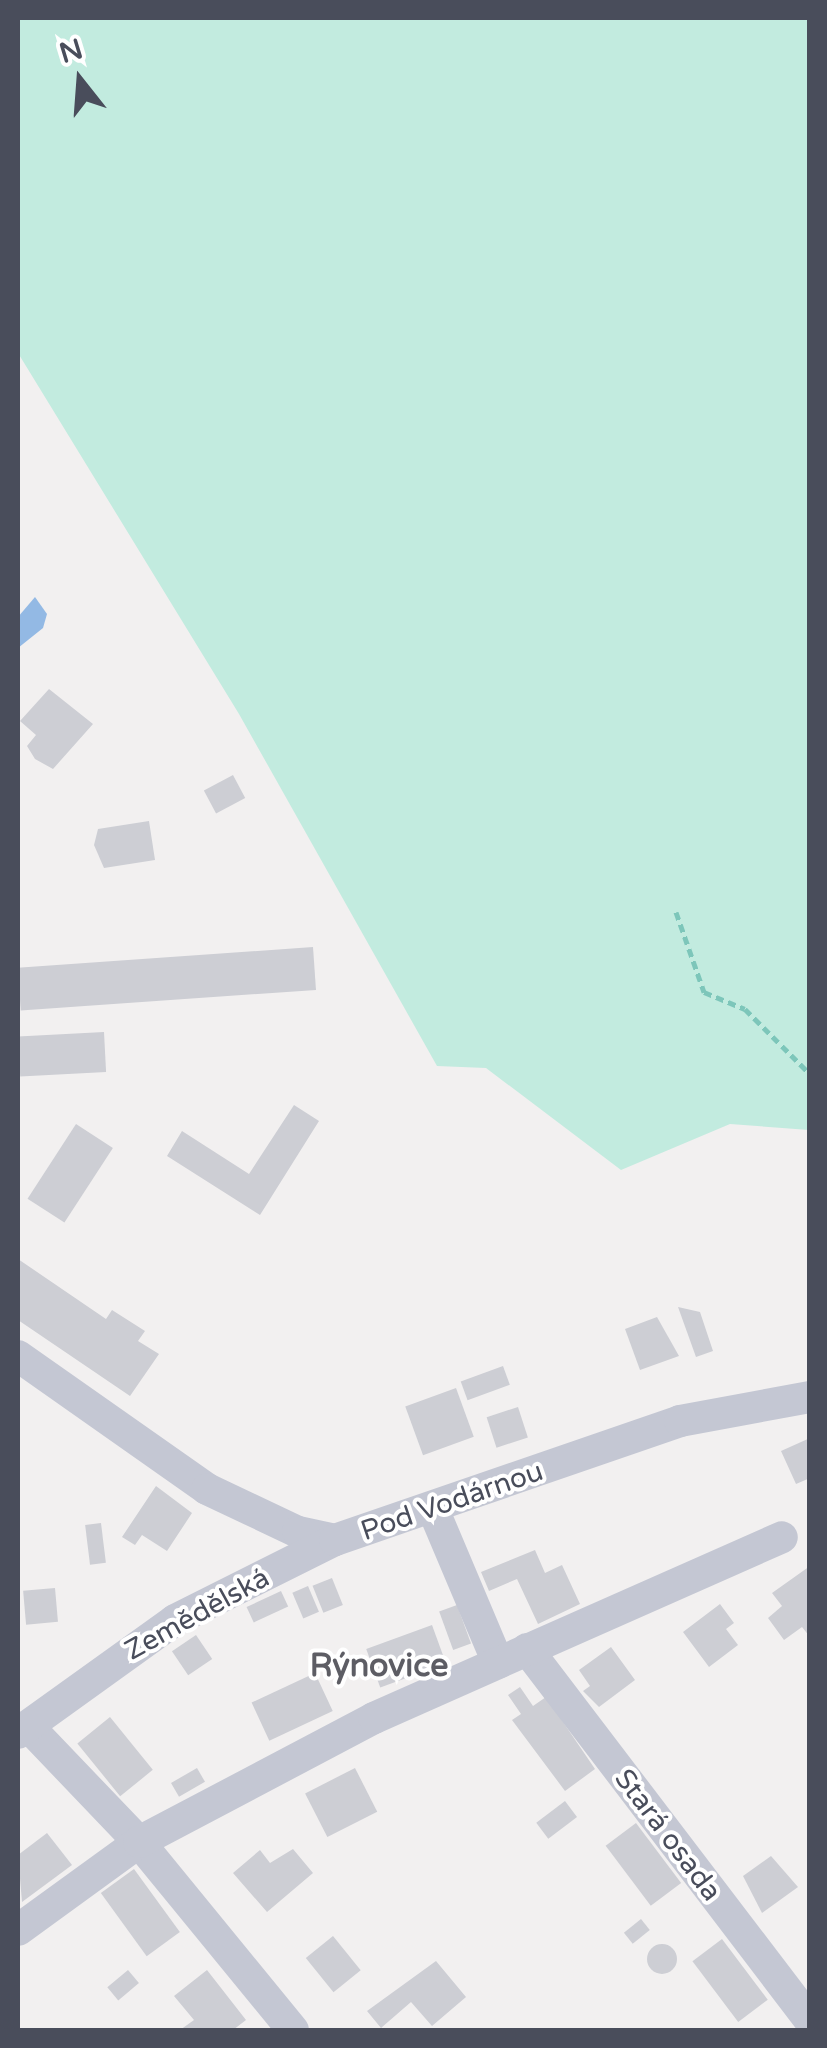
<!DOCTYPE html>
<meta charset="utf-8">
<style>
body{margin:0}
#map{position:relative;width:827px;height:2048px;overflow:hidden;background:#f2f0f0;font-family:"Varela Round",sans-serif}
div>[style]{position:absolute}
.green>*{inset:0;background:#c2ebdf}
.water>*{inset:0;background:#93b9e4}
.building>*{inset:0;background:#cdced4;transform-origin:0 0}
.round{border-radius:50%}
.path>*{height:5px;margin-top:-2.5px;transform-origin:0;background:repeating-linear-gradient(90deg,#7dc6ba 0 8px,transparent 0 13px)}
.minor>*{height:32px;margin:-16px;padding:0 16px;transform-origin:16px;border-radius:16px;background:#c4c7d3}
span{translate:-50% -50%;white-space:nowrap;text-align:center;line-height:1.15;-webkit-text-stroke:8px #fff;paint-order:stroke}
.street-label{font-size:28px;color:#494d5b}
.quarter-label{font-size:32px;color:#5d5d64;font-weight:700}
.frame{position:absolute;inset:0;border:20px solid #494d5b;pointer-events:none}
.north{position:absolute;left:30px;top:30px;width:100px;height:100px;-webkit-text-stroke:8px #fff;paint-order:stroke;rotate:343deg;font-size:28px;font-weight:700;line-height:40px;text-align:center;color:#494d5b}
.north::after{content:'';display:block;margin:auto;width:35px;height:45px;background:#494d5b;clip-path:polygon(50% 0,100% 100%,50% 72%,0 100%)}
</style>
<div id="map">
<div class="green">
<div style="clip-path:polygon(18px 18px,809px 18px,809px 1130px,730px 1124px,621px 1170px,486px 1068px,437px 1066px,239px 714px,18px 353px)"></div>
</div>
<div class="water">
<div style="clip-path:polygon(35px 597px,47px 614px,43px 628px,18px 648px,18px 617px)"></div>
</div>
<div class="building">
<div style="clip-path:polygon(49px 689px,93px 724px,53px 769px,35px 759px,27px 746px,36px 735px,20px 721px)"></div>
<div style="left:233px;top:775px;width:26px;height:33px;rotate:62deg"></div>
<div style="clip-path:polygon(149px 821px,155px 860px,104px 868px,94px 845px,98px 829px)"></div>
<div style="left:313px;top:947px;width:43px;height:296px;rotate:86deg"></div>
<div style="left:104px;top:1032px;width:40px;height:86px;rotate:87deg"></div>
<div style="clip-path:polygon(294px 1105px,319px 1121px,260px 1215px,167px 1156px,182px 1131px,249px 1174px)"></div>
<div style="left:76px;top:1124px;width:44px;height:89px;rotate:33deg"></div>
<div style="clip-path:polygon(18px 1259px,106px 1319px,112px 1310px,145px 1331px,138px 1341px,159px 1354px,130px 1396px,18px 1320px)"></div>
<div style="clip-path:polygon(678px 1307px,700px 1312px,713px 1351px,696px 1357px)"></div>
<div style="clip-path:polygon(657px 1317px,679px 1356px,640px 1370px,625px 1329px)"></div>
<div style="left:503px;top:1366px;width:20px;height:45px;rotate:70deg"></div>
<div style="left:456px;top:1388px;width:52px;height:54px;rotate:70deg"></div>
<div style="left:518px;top:1407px;width:32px;height:33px;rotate:72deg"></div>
<div style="clip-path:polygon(810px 1438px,810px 1478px,796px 1484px,781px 1451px)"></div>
<div style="clip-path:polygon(156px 1486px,192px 1513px,167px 1551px,142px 1535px,135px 1545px,122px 1537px)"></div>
<div style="left:101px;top:1523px;width:40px;height:16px;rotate:83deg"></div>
<div style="clip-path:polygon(535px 1550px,545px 1573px,562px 1565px,580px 1604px,538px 1624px,517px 1579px,489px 1591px,481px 1572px)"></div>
<div style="clip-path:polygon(810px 1566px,810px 1637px,802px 1627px,784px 1640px,768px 1618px,782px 1606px,772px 1593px)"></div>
<div style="left:332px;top:1578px;width:29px;height:21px;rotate:68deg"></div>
<div style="left:308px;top:1586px;width:28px;height:17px;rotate:67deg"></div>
<div style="left:55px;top:1588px;width:34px;height:32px;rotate:85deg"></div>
<div style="left:281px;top:1591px;width:17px;height:38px;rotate:65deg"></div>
<div style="clip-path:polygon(720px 1604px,734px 1623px,726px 1629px,738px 1645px,709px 1667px,683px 1632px)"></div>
<div style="left:457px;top:1605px;width:41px;height:19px;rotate:70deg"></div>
<div style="left:432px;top:1625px;width:41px;height:70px;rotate:70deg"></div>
<div style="left:196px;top:1635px;width:29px;height:29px;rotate:56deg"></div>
<div style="clip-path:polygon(611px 1647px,635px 1680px,599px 1707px,583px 1691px,590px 1686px,579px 1670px)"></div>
<div style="left:315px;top:1673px;width:42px;height:70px;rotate:65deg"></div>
<div style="clip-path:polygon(520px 1687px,533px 1706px,546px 1697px,595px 1769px,565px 1791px,512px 1720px,521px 1714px,508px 1695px)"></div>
<div style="left:110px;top:1717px;width:68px;height:42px;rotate:51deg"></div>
<div style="left:197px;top:1768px;width:16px;height:30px;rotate:60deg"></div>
<div style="left:355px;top:1768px;width:49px;height:56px;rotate:63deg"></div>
<div style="left:565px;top:1801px;width:20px;height:36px;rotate:53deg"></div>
<div style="left:636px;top:1823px;width:75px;height:38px;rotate:53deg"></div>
<div style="clip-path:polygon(47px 1833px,72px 1865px,22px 1902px,18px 1855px)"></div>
<div style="clip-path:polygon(293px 1849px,313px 1873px,267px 1912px,233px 1873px,260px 1850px,270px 1863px)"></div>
<div style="clip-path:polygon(771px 1856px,798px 1887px,762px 1913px,743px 1876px)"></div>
<div style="left:134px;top:1869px;width:78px;height:41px;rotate:54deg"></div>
<div style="left:641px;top:1919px;width:14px;height:22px;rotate:51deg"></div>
<div style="left:333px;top:1936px;width:44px;height:35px;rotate:51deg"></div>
<div style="left:722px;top:1939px;width:76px;height:37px;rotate:53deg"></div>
<div class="round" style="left:647px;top:1944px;width:30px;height:30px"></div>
<div style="clip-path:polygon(436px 1961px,466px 1997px,432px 2026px,411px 2002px,381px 2028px,367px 2011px)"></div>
<div style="left:128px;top:1970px;width:17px;height:27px;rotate:50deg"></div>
<div style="clip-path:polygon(207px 1970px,246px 2020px,233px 2030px,180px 2030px,194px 2020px,174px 1996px)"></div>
</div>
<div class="path">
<div style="left:676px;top:912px;width:85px;rotate:70.7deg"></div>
<div style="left:704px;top:992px;width:44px;rotate:22.5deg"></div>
<div style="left:745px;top:1009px;width:92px;rotate:45deg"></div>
</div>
<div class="minor">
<div style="left:18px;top:1356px;width:231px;rotate:35.1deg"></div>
<div style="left:207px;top:1489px;width:101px;rotate:25.3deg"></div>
<div style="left:298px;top:1532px;width:38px;rotate:12deg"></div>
<div style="left:433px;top:1509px;width:167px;rotate:67.1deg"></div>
<div style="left:527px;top:1649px;width:467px;rotate:52.7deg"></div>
<div style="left:28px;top:1726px;width:161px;rotate:46.3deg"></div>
<div style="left:139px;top:1842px;width:243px;rotate:50.7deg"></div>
<div style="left:18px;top:1733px;width:193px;rotate:-35.7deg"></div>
<div style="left:175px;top:1620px;width:179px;rotate:-26.6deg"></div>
<div style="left:335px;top:1540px;width:365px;rotate:-19deg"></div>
<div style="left:680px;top:1421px;width:132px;rotate:-10.5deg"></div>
<div style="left:18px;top:1930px;width:150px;rotate:-36deg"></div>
<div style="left:139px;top:1842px;width:266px;rotate:-27.8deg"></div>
<div style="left:374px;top:1718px;width:446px;rotate:-23.9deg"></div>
</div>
<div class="street-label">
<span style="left:452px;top:1501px;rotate:-19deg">Pod Vodárnou</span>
<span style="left:197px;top:1614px;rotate:-29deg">Zemědělská</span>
<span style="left:668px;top:1835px;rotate:53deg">Stará osada</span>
</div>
<div class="quarter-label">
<span style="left:379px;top:1666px">Rýnovice</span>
</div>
<div class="frame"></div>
<div class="north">N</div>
</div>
